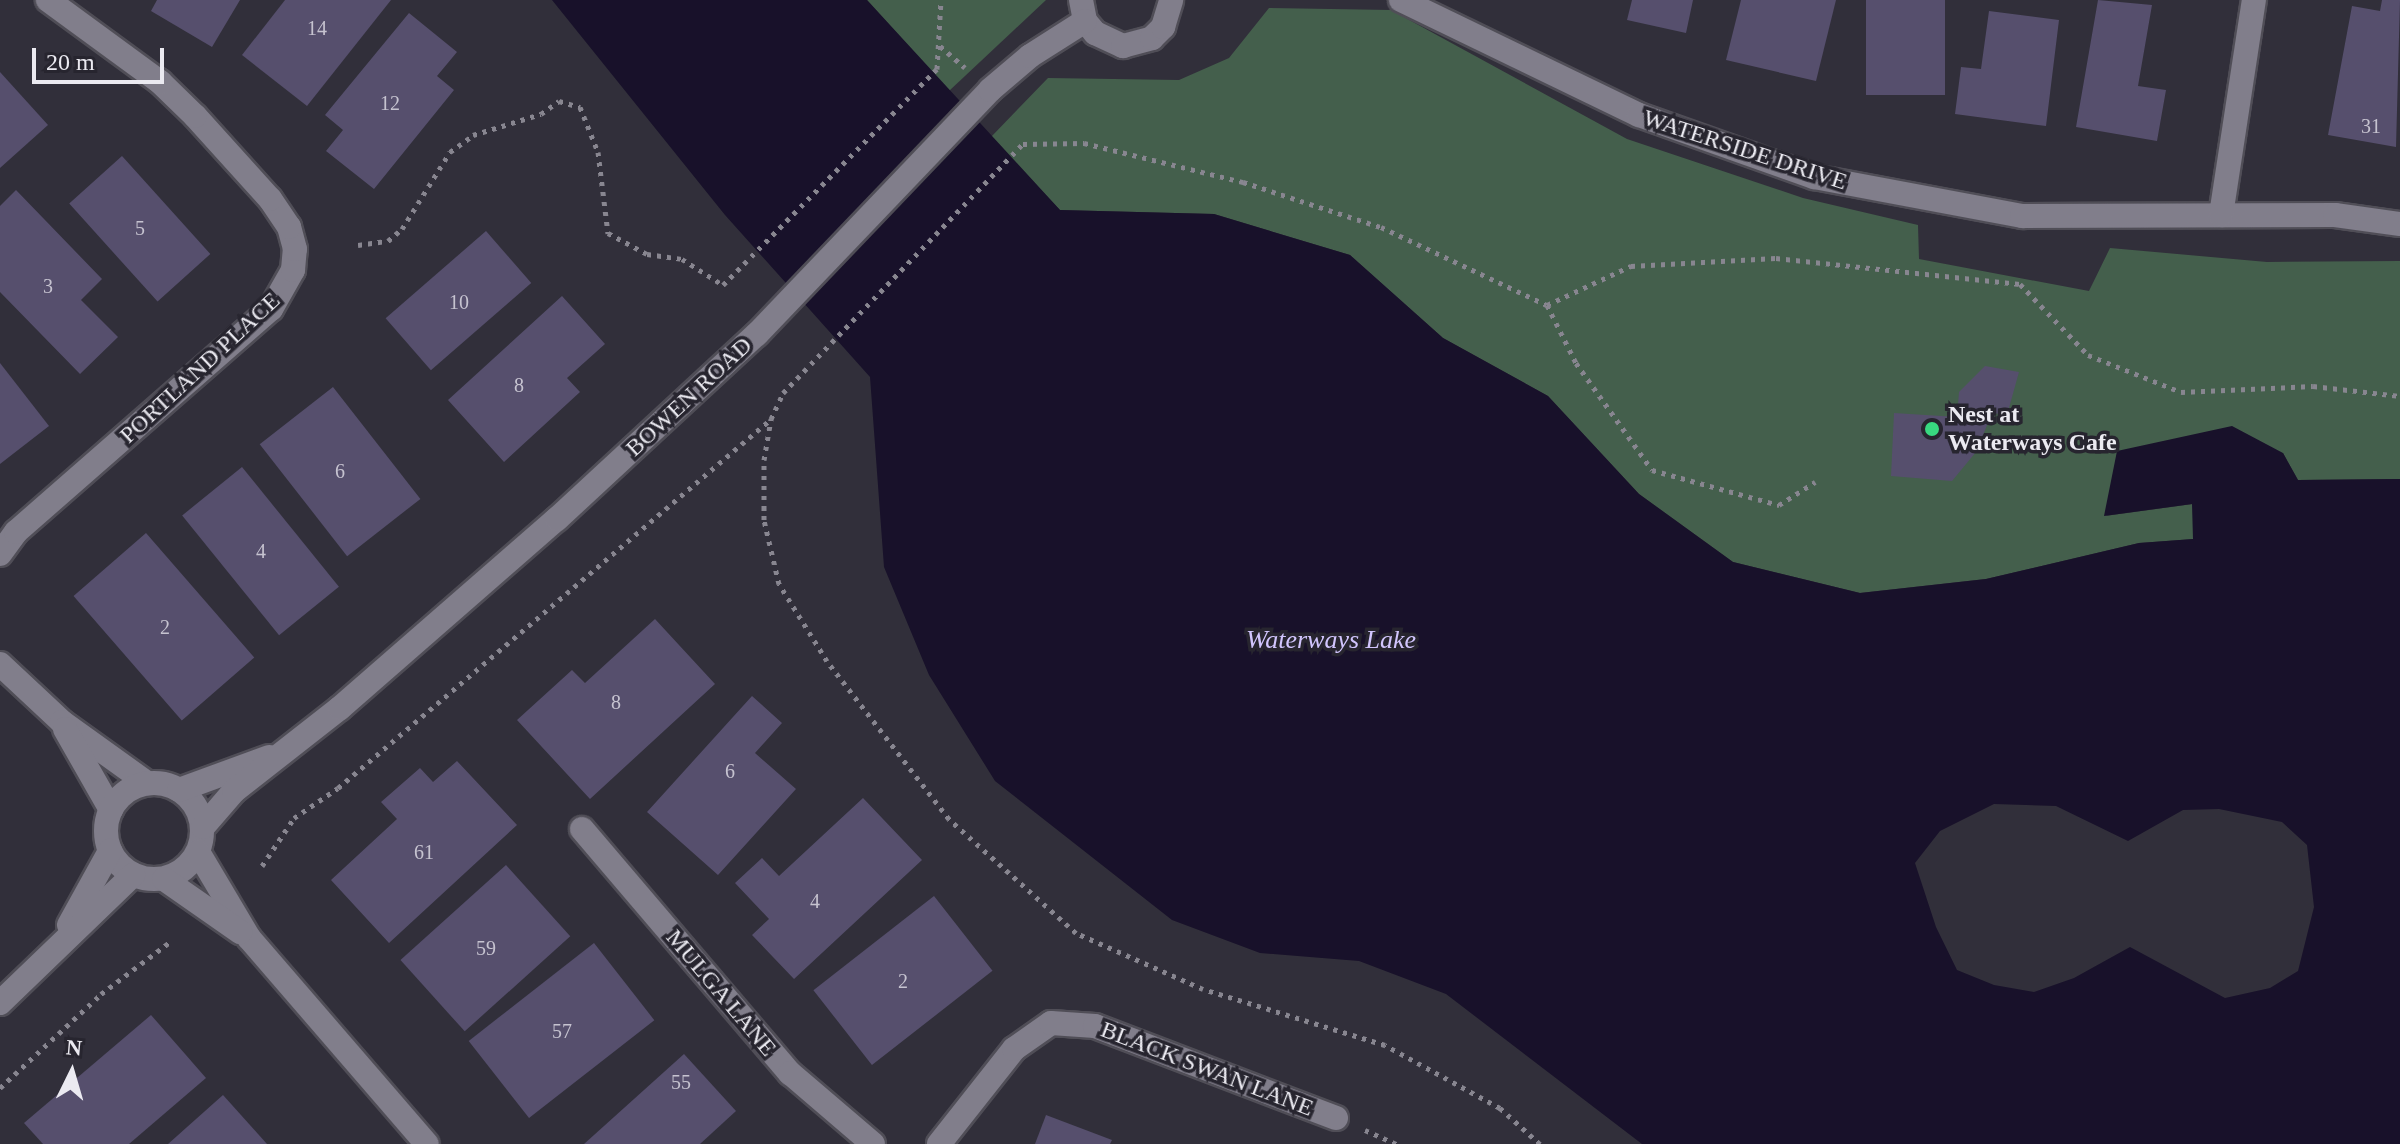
<!DOCTYPE html>
<style>
body{margin:0}
#map{position:relative;width:2400px;height:1144px;overflow:hidden;background:#312f3a;font-family:Georgia,serif}
div>[style]{position:absolute}
.green>*{inset:0;background:#445f4c}
.water>*{inset:0;background:#18112a}
.building>*{inset:0;background:#564f6d;transform-origin:0 0}
.path>*{height:5px;margin-top:-2.5px;transform-origin:0;background:repeating-linear-gradient(90deg,#888690 0 4px,transparent 0 10px)}
.roads{filter:drop-shadow(2px 0 #504e57) drop-shadow(-2px 0 #504e57) drop-shadow(0 2px #504e57) drop-shadow(0 -2px #504e57)}
.street>*{height:24px;margin:-12px;padding:0 12px;transform-origin:12px;border-radius:12px;background:#817e8b}
.street>.ring{margin:-12px;padding:0;box-sizing:content-box;background:none;border:24px solid #817e8b;border-radius:50%}
.dots>*{width:22px;height:22px;translate:-50% -50%;box-sizing:border-box;border:4px solid #27252f;border-radius:50%}
span{translate:-50% -50%;white-space:nowrap;text-align:center;line-height:1.15;-webkit-text-stroke:7px #27252f;paint-order:stroke}
.number-label{font-size:20px;color:#c6c3d0}
.number-label span{-webkit-text-stroke-width:0}
.street-label{font-size:24px;color:#ebeaf1}
.poi-label{font-size:24px;color:#ebeaf1;font-weight:700}
.left{translate:0 -50%;text-align:left}
.water-label{font-size:26px;color:#d1c5fd;font-style:italic}
.north{position:absolute;left:32px;top:1032px;width:80px;height:80px;-webkit-text-stroke:6px #27252f;paint-order:stroke;rotate:5deg;font-size:22px;font-weight:700;line-height:32px;text-align:center;color:#ebeaf1}
.north::after{content:'';display:block;margin:auto;width:28px;height:36px;background:#ebeaf1;clip-path:polygon(50% 0,100% 100%,50% 72%,0 100%)}
.scale{position:absolute;left:32px;top:48px;width:132px;height:36px;box-sizing:border-box;border:4px solid #ebeaf1;border-top:0;padding-left:10px;font-size:24px;line-height:28px;white-space:nowrap;color:#ebeaf1;-webkit-text-stroke:6px #27252f;paint-order:stroke}
</style>
<div id="map">
<div class="green">
<div style="clip-path:polygon(867px 0,1046px 0,949px 91px)"></div>
<div style="clip-path:polygon(1269px 8px,1391px 10px,1627px 139px,1803px 198px,1918px 225px,1919px 259px,2089px 291px,2110px 248px,2267px 262px,2400px 261px,2400px 479px,2298px 480px,2283px 453px,2105px 516px,2193px 504px,2194px 539px,2139px 543px,1986px 579px,1860px 593px,1733px 562px,1639px 494px,1548px 396px,1443px 338px,1350px 255px,1214px 214px,1060px 210px,991px 137px,1048px 78px,1179px 80px,1229px 58px)"></div>
</div>
<div class="water">
<div style="clip-path:polygon(evenodd,552px 0,867px 0,1060px 210px,1214px 214px,1350px 255px,1443px 338px,1548px 396px,1639px 494px,1733px 562px,1860px 593px,1986px 579px,2139px 543px,2193px 539px,2192px 504px,2104px 516px,2117px 451px,2232px 426px,2283px 453px,2298px 480px,2400px 479px,2400px 1144px,1642px 1144px,1446px 994px,1359px 961px,1260px 953px,1172px 920px,995px 781px,929px 675px,884px 567px,870px 377px,725px 215px,552px 0,1994px 804px,2056px 806px,2128px 841px,2183px 810px,2219px 809px,2282px 822px,2307px 845px,2314px 907px,2298px 971px,2270px 988px,2225px 998px,2130px 947px,2074px 978px,2034px 992px,1994px 985px,1957px 970px,1936px 927px,1915px 863px,1940px 831px,1994px 804px)"></div>
</div>
<div class="building">
<div style="clip-path:polygon(157px 0,240px 0,212px 47px,151px 11px)"></div>
<div style="clip-path:polygon(285px 0,391px 0,307px 106px,242px 55px)"></div>
<div style="clip-path:polygon(1632px 0,1693px 0,1686px 33px,1627px 20px)"></div>
<div style="clip-path:polygon(1741px 0,1836px 0,1816px 81px,1726px 60px)"></div>
<div style="left:1866px;top:0;width:79px;height:95px"></div>
<div style="clip-path:polygon(2098px 0,2152px 5px,2138px 86px,2166px 90px,2157px 141px,2076px 127px)"></div>
<div style="clip-path:polygon(2382px 0,2400px 0,2396px 147px,2328px 135px,2352px 6px,2380px 11px)"></div>
<div style="clip-path:polygon(1989px 11px,2059px 20px,2046px 126px,1955px 114px,1961px 67px,1981px 69px)"></div>
<div style="clip-path:polygon(409px 13px,457px 52px,437px 76px,454px 90px,374px 189px,326px 151px,343px 130px,325px 115px)"></div>
<div style="clip-path:polygon(0 72px,48px 125px,0 168px)"></div>
<div style="left:122px;top:156px;width:132px;height:71px;rotate:48deg"></div>
<div style="clip-path:polygon(16px 190px,102px 279px,81px 300px,118px 337px,80px 374px,0 292px,0 206px)"></div>
<div style="left:486px;top:231px;width:69px;height:133px;rotate:49deg"></div>
<div style="clip-path:polygon(562px 296px,605px 344px,567px 378px,580px 392px,504px 462px,448px 400px)"></div>
<div style="clip-path:polygon(0 363px,49px 426px,0 464px)"></div>
<div style="clip-path:polygon(1985px 366px,2019px 372px,2007px 415px,1992px 413px,1976px 452px,1952px 481px,1891px 476px,1894px 413px,1957px 417px,1959px 392px)"></div>
<div style="left:333px;top:387px;width:142px;height:93px;rotate:52deg"></div>
<div style="left:242px;top:467px;width:154px;height:77px;rotate:51deg"></div>
<div style="left:146px;top:533px;width:165px;height:96px;rotate:49deg"></div>
<div style="clip-path:polygon(655px 619px,715px 684px,590px 799px,517px 720px,572px 670px,585px 683px)"></div>
<div style="clip-path:polygon(752px 696px,782px 723px,755px 753px,796px 789px,718px 875px,647px 812px)"></div>
<div style="clip-path:polygon(457px 761px,517px 825px,389px 943px,331px 880px,397px 819px,381px 802px,420px 768px,433px 782px)"></div>
<div style="clip-path:polygon(863px 798px,922px 860px,794px 979px,752px 935px,769px 919px,735px 883px,762px 858px,779px 876px)"></div>
<div style="left:506px;top:865px;width:96px;height:142px;rotate:48deg"></div>
<div style="left:934px;top:896px;width:95px;height:153px;rotate:52deg"></div>
<div style="left:594px;top:943px;width:98px;height:159px;rotate:52deg"></div>
<div style="clip-path:polygon(151px 1015px,206px 1078px,129px 1144px,43px 1144px,24px 1123px)"></div>
<div style="clip-path:polygon(684px 1054px,736px 1111px,700px 1144px,584px 1144px)"></div>
<div style="clip-path:polygon(223px 1095px,267px 1144px,168px 1144px)"></div>
<div style="clip-path:polygon(1046px 1115px,1112px 1140px,1110px 1144px,1035px 1144px)"></div>
</div>
<div class="path">
<div style="left:940px;top:46px;width:33px;rotate:41deg"></div>
<div style="left:358px;top:245px;width:30px;rotate:-8deg"></div>
<div style="left:388px;top:241px;width:18px;rotate:-41deg"></div>
<div style="left:402px;top:229px;width:91px;rotate:-58.1deg"></div>
<div style="left:450px;top:152px;width:29px;rotate:-36deg"></div>
<div style="left:473px;top:135px;width:71px;rotate:-17.2deg"></div>
<div style="left:541px;top:114px;width:22px;rotate:-36deg"></div>
<div style="left:559px;top:101px;width:22px;rotate:16deg"></div>
<div style="left:580px;top:107px;width:48px;rotate:68.2deg"></div>
<div style="left:598px;top:152px;width:82px;rotate:83deg"></div>
<div style="left:608px;top:233px;width:44px;rotate:28.3deg"></div>
<div style="left:647px;top:254px;width:35px;rotate:8deg"></div>
<div style="left:682px;top:259px;width:49px;rotate:32.4deg"></div>
<div style="left:723px;top:285px;width:304px;rotate:-45.3deg"></div>
<div style="left:937px;top:69px;width:69px;rotate:-86.7deg"></div>
<div style="left:1547px;top:305px;width:65px;rotate:63.4deg"></div>
<div style="left:1576px;top:363px;width:131px;rotate:54.6deg"></div>
<div style="left:1652px;top:470px;width:132px;rotate:15.4deg"></div>
<div style="left:1779px;top:505px;width:43px;rotate:-32.6deg"></div>
<div style="left:262px;top:866px;width:58px;rotate:-56.3deg"></div>
<div style="left:294px;top:818px;width:53px;rotate:-34.3deg"></div>
<div style="left:338px;top:788px;width:567px;rotate:-40.43deg"></div>
<div style="left:0;top:1088px;width:138px;rotate:-42.9deg"></div>
<div style="left:101px;top:994px;width:88px;rotate:-37.1deg"></div>
<div style="left:1365px;top:1130px;width:35px;rotate:24deg"></div>
<div style="left:1540px;top:1144px;width:54px;rotate:-138deg"></div>
<div style="left:1500px;top:1108px;width:131px;rotate:-151.3deg"></div>
<div style="left:1385px;top:1045px;width:190px;rotate:-162.9deg"></div>
<div style="left:1203px;top:989px;width:139px;rotate:-156.2deg"></div>
<div style="left:1076px;top:933px;width:171px;rotate:-138.1deg"></div>
<div style="left:949px;top:819px;width:200px;rotate:-127.7deg"></div>
<div style="left:827px;top:661px;width:91px;rotate:-121.9deg"></div>
<div style="left:779px;top:584px;width:66px;rotate:-103.2deg"></div>
<div style="left:764px;top:520px;width:60px;rotate:-90deg"></div>
<div style="left:764px;top:460px;width:42px;rotate:-80.3deg"></div>
<div style="left:771px;top:419px;width:29px;rotate:-65deg"></div>
<div style="left:783px;top:393px;width:346px;rotate:-46.1deg"></div>
<div style="left:1023px;top:144px;width:61px;rotate:-0.9deg"></div>
<div style="left:1084px;top:143px;width:164px;rotate:13.8deg"></div>
<div style="left:1243px;top:182px;width:145px;rotate:18.1deg"></div>
<div style="left:1381px;top:227px;width:183px;rotate:25.2deg"></div>
<div style="left:1547px;top:305px;width:93px;rotate:-24.9deg"></div>
<div style="left:1631px;top:266px;width:145px;rotate:-3.2deg"></div>
<div style="left:1776px;top:258px;width:245px;rotate:6.1deg"></div>
<div style="left:2020px;top:284px;width:98px;rotate:46.2deg"></div>
<div style="left:2088px;top:355px;width:100px;rotate:21.7deg"></div>
<div style="left:2181px;top:392px;width:132px;rotate:-2.6deg"></div>
<div style="left:2313px;top:386px;width:88px;rotate:6.6deg"></div>
</div>
<div class="roads">
<div class="street">
<div style="left:1081px;top:0;width:21px;rotate:79deg"></div>
<div style="left:1085px;top:21px;width:16px;rotate:50deg"></div>
<div style="left:1095px;top:33px;width:31px;rotate:25deg"></div>
<div style="left:1123px;top:46px;width:30px;rotate:-15deg"></div>
<div style="left:1152px;top:38px;width:16px;rotate:-45deg"></div>
<div style="left:1163px;top:27px;width:28px;rotate:-73deg"></div>
<div style="left:1401px;top:0;width:264px;rotate:25.8deg"></div>
<div style="left:1639px;top:115px;width:186px;rotate:19.5deg"></div>
<div style="left:1814px;top:177px;width:212px;rotate:10.6deg"></div>
<div style="left:2022px;top:216px;width:313px;rotate:-0.2deg"></div>
<div style="left:2335px;top:215px;width:66px;rotate:7.9deg"></div>
<div style="left:2221px;top:215px;width:218px;rotate:-81.3deg"></div>
<div style="left:0;top:554px;width:27px;rotate:-54deg"></div>
<div style="left:16px;top:532px;width:339px;rotate:-41.2deg"></div>
<div style="left:271px;top:309px;width:45px;rotate:-60.6deg"></div>
<div style="left:293px;top:270px;width:21px;rotate:-85deg"></div>
<div style="left:295px;top:249px;width:23px;rotate:-105deg"></div>
<div style="left:289px;top:227px;width:34px;rotate:-124deg"></div>
<div style="left:270px;top:199px;width:112px;rotate:-132.1deg"></div>
<div style="left:195px;top:116px;width:49px;rotate:-135.8deg"></div>
<div style="left:160px;top:82px;width:139px;rotate:-143.8deg"></div>
<div style="left:0;top:664px;width:85px;rotate:43.1deg"></div>
<div style="left:62px;top:722px;width:105px;rotate:35.7deg"></div>
<div style="left:65px;top:729px;width:93px;rotate:60.4deg"></div>
<div class="ring" style="left:106px;top:783px;width:72px;height:72px"></div>
<div style="left:179px;top:790px;width:96px;rotate:-20.1deg"></div>
<div style="left:203px;top:827px;width:48px;rotate:-49.3deg"></div>
<div style="left:234px;top:791px;width:135px;rotate:-38.1deg"></div>
<div style="left:340px;top:708px;width:288px;rotate:-41.1deg"></div>
<div style="left:557px;top:519px;width:272px;rotate:-42.8deg"></div>
<div style="left:757px;top:334px;width:337px;rotate:-46.3deg"></div>
<div style="left:990px;top:90px;width:52px;rotate:-40.4deg"></div>
<div style="left:1030px;top:56px;width:65px;rotate:-32.5deg"></div>
<div style="left:582px;top:829px;width:321px;rotate:49.6deg"></div>
<div style="left:790px;top:1073px;width:109px;rotate:40.5deg"></div>
<div style="left:198px;top:852px;width:100px;rotate:59.3deg"></div>
<div style="left:249px;top:938px;width:272px;rotate:49.2deg"></div>
<div style="left:164px;top:879px;width:93px;rotate:34.9deg"></div>
<div style="left:69px;top:925px;width:85px;rotate:-61deg"></div>
<div style="left:0;top:1003px;width:185px;rotate:-43.9deg"></div>
<div style="left:939px;top:1144px;width:121px;rotate:-51.7deg"></div>
<div style="left:1014px;top:1049px;width:45px;rotate:-35.1deg"></div>
<div style="left:1051px;top:1023px;width:44px;rotate:3.9deg"></div>
<div style="left:1095px;top:1026px;width:258px;rotate:20.9deg"></div>
</div>
</div>
<div class="dots">
<div style="left:1932px;top:429px;background:#38d880"></div>
</div>
<div class="number-label">
<span style="left:317px;top:28px">14</span>
<span style="left:390px;top:103px">12</span>
<span style="left:2371px;top:126px">31</span>
<span style="left:140px;top:228px">5</span>
<span style="left:48px;top:286px">3</span>
<span style="left:459px;top:302px">10</span>
<span style="left:519px;top:385px">8</span>
<span style="left:340px;top:471px">6</span>
<span style="left:261px;top:551px">4</span>
<span style="left:165px;top:627px">2</span>
<span style="left:616px;top:702px">8</span>
<span style="left:730px;top:771px">6</span>
<span style="left:424px;top:852px">61</span>
<span style="left:815px;top:901px">4</span>
<span style="left:486px;top:948px">59</span>
<span style="left:903px;top:981px">2</span>
<span style="left:562px;top:1031px">57</span>
<span style="left:681px;top:1082px">55</span>
</div>
<div class="street-label">
<span style="left:1745px;top:150px;rotate:18deg">WATERSIDE DRIVE</span>
<span style="left:200px;top:368px;rotate:-43deg">PORTLAND PLACE</span>
<span style="left:689px;top:397px;rotate:-43deg">BOWEN ROAD</span>
<span style="left:721px;top:993px;rotate:50deg">MULGA LANE</span>
<span style="left:1207px;top:1069px;rotate:21deg">BLACK SWAN LANE</span>
</div>
<div class="poi-label">
<span class="left" style="left:1948px;top:429px">Nest at<br>Waterways Cafe</span>
</div>
<div class="water-label">
<span style="left:1331px;top:640px">Waterways Lake</span>
</div>
<div class="north">N</div>
<div class="scale">20 m</div>
</div>
